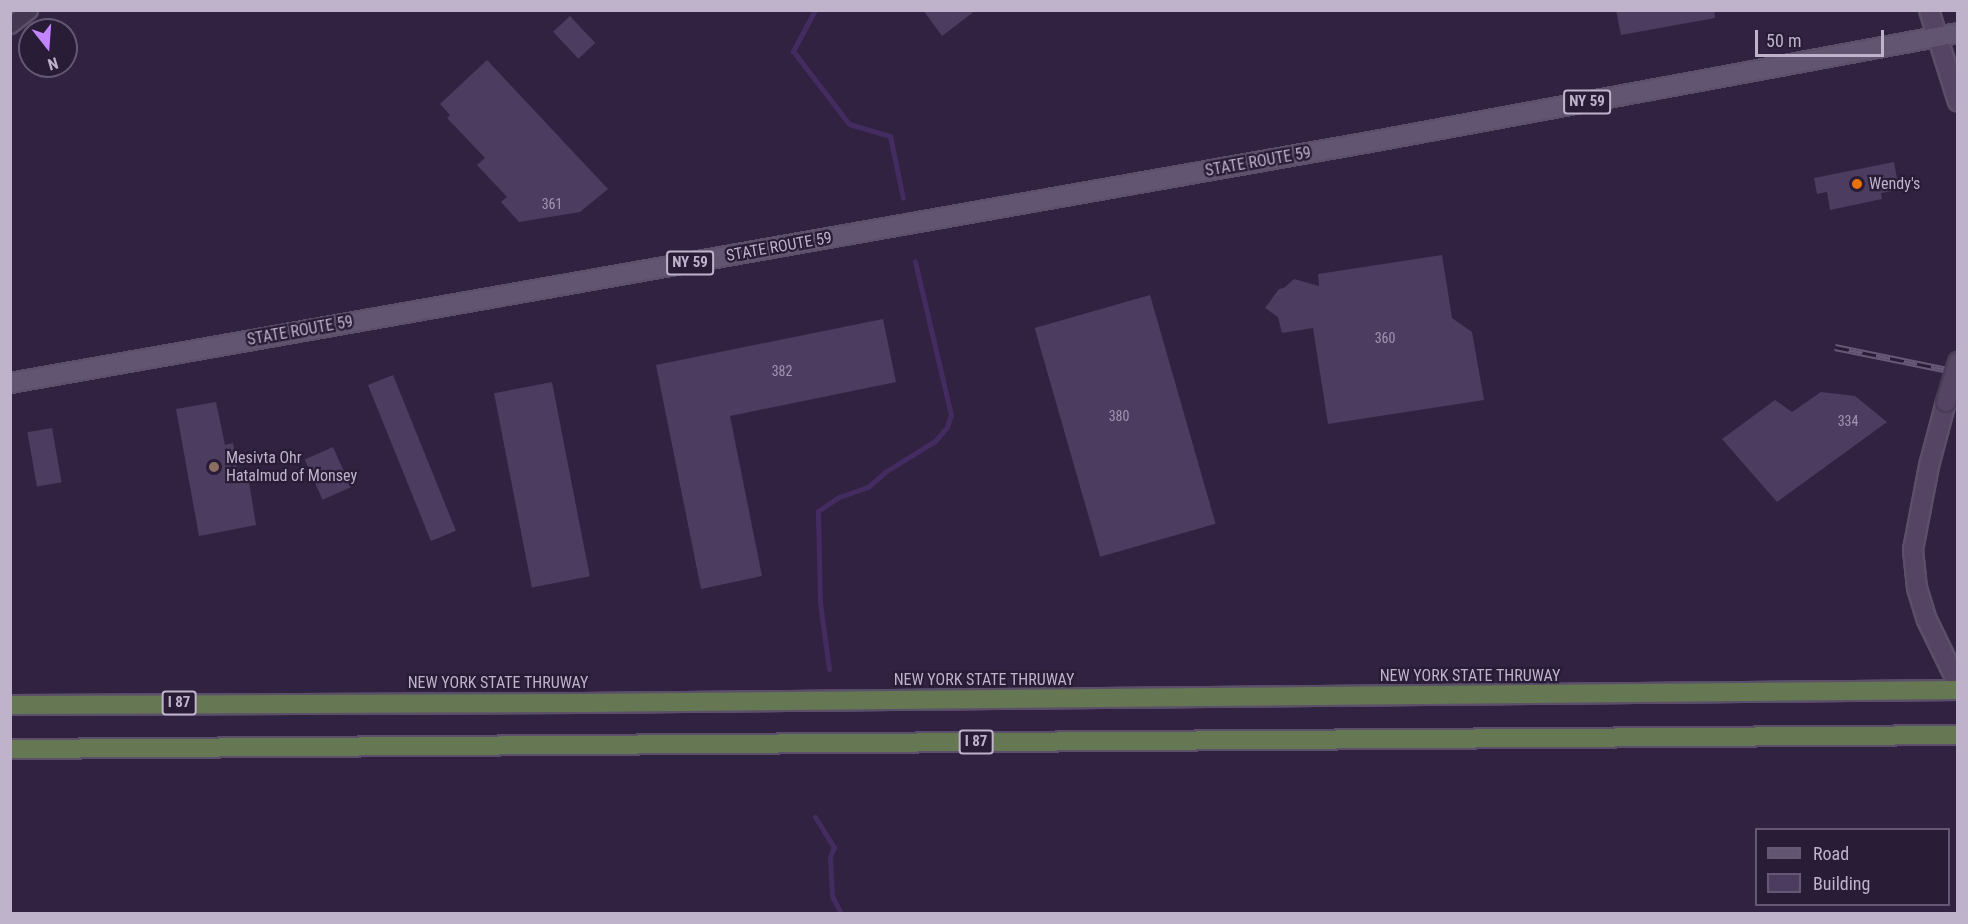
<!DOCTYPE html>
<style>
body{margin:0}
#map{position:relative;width:1968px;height:924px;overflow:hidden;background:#312241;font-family:"Roboto Condensed",sans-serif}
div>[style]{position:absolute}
.stream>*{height:5px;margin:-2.5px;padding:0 2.5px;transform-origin:2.5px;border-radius:2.5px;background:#442c60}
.building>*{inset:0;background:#4c3c60;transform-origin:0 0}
.roads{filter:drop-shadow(2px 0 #5b4f69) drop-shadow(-2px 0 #5b4f69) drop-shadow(0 2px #5b4f69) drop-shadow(0 -2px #5b4f69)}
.street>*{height:15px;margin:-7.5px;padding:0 7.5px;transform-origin:7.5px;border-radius:7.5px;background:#433751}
.secondary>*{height:18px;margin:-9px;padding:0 9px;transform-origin:9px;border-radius:9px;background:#554464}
.primary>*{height:18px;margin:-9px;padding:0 9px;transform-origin:9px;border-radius:9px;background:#625571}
.highway>*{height:18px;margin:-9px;padding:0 9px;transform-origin:9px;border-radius:9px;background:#667853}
.rail>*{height:7px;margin-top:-3.5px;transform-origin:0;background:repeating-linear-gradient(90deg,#281c36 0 14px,#685878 0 28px);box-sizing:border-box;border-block:2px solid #685878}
.bridges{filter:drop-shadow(2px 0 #493d57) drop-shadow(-2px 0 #493d57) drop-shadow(0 2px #493d57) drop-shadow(0 -2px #493d57)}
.secondary-bridge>*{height:18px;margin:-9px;padding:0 9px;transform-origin:9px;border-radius:9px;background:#554464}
.dots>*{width:16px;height:16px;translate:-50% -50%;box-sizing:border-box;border:3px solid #281c36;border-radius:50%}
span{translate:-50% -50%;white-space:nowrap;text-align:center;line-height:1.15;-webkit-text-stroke:4.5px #281c36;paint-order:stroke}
.number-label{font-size:14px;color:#a295b1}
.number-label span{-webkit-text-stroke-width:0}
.shield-label span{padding:2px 4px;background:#281c36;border:2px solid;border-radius:4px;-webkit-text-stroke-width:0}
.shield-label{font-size:15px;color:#bfb3cc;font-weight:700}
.street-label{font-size:16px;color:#bfb3cc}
.poi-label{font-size:16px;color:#bfb3cc}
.left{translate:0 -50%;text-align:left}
.frame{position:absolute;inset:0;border:12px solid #bfb3cc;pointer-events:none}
.legend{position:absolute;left:1755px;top:828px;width:195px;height:78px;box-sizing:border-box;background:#281c36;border:2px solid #645872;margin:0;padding:8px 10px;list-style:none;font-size:18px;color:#bfb3cc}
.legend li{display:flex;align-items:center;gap:12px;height:30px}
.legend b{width:30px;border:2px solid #645872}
.north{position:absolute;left:18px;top:18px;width:60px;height:60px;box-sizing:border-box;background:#281c36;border:2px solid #645872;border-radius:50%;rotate:163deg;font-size:16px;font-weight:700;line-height:24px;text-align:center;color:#bfb3cc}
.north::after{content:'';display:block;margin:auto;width:21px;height:27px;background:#c285ff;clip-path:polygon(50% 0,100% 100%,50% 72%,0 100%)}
.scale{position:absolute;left:1755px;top:30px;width:129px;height:27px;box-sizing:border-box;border:3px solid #bfb3cc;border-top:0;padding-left:8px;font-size:18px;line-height:21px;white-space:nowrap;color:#bfb3cc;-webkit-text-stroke:4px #281c36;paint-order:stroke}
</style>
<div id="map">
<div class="stream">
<div style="left:815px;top:10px;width:47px;rotate:118.2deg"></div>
<div style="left:793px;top:51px;width:92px;rotate:52.5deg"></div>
<div style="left:849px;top:124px;width:43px;rotate:16.3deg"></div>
<div style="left:890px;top:136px;width:63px;rotate:78.2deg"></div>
<div style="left:829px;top:669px;width:68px;rotate:-97.7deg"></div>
<div style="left:820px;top:602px;width:91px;rotate:-91.3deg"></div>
<div style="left:818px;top:511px;width:25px;rotate:-34deg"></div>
<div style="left:839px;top:497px;width:31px;rotate:-19deg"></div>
<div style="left:868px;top:487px;width:23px;rotate:-41deg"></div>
<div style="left:885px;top:472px;width:59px;rotate:-31.8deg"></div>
<div style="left:935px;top:441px;width:18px;rotate:-49deg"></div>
<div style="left:947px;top:427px;width:13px;rotate:-72deg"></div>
<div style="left:951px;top:415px;width:158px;rotate:-103.2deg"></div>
<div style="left:815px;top:817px;width:36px;rotate:58deg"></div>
<div style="left:834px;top:847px;width:11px;rotate:112deg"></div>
<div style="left:830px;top:857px;width:39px;rotate:87deg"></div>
<div style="left:832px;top:896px;width:20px;rotate:63deg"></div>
</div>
<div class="building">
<div style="clip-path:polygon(923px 10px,976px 10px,942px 36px)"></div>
<div style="clip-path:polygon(1616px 10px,1714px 10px,1715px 18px,1621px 35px)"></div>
<div style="left:570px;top:16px;width:37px;height:23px;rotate:47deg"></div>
<div style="clip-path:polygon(487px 60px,608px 189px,580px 212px,519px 222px,501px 202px,507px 197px,477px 165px,485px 158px,447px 118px,450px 115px,440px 104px)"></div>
<div style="clip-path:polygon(1894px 162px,1899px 190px,1881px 193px,1882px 199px,1830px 210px,1827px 192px,1817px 194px,1814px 178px)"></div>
<div style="clip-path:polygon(1442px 255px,1452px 318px,1472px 332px,1484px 400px,1328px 424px,1313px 328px,1282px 333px,1278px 317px,1265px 308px,1279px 289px,1284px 288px,1294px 279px,1319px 286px,1318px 274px)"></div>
<div style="left:1150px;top:295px;width:238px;height:120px;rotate:74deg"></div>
<div style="clip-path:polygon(883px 319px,896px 382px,730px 416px,762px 576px,701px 589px,656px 365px)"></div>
<div style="left:393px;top:375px;width:168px;height:27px;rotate:68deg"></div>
<div style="left:552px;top:382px;width:198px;height:59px;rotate:79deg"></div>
<div style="clip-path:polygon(1821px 392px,1855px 396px,1887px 422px,1777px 502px,1722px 439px,1775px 400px,1792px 412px)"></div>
<div style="clip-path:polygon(216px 402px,225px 445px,233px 443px,239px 483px,249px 482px,256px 525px,199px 536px,176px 409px)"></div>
<div style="left:52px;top:428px;width:55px;height:25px;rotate:80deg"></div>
<div style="left:333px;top:447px;width:44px;height:31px;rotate:66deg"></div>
</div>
<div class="roads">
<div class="street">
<div style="left:10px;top:25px;width:24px;rotate:-38deg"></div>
</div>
<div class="secondary">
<div style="left:1929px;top:10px;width:96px;rotate:72.5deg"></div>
<div style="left:1946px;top:402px;width:66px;rotate:104.9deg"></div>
<div style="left:1929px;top:466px;width:86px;rotate:100.8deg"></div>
<div style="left:1913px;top:550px;width:38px;rotate:84deg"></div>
<div style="left:1917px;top:588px;width:31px;rotate:73deg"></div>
<div style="left:1926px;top:618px;width:73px;rotate:64.1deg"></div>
</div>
<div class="primary">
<div style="left:10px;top:383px;width:1381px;rotate:-10.05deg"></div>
<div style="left:1370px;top:142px;width:598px;rotate:-10.5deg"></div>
</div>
<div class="highway">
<div style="left:10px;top:705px;width:571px;rotate:-0.2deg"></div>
<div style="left:581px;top:703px;width:1377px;rotate:-0.54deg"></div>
<div style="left:10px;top:749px;width:1948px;rotate:-0.41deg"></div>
</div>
</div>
<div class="rail">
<div style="left:1835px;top:347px;width:126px;rotate:11.5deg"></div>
</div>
<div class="bridges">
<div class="secondary-bridge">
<div style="left:1946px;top:402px;width:42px;rotate:-73.3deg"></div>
</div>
</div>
<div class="dots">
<div style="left:1857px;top:184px;background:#e8710a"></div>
<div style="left:214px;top:467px;background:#8d6e63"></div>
</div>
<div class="number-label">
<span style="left:552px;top:204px">361</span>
<span style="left:1385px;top:338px">360</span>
<span style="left:782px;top:371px">382</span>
<span style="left:1119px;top:416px">380</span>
<span style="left:1848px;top:421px">334</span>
</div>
<div class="shield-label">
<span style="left:1587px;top:102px">NY 59</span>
<span style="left:690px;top:263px">NY 59</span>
<span style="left:179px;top:703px">I 87</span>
<span style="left:976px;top:742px">I 87</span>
</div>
<div class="street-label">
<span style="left:1258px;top:162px;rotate:-10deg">STATE ROUTE 59</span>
<span style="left:779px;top:247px;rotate:-10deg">STATE ROUTE 59</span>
<span style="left:300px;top:331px;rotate:-10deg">STATE ROUTE 59</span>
<span style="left:1470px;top:676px">NEW YORK STATE THRUWAY</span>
<span style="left:984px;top:680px">NEW YORK STATE THRUWAY</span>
<span style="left:498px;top:683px">NEW YORK STATE THRUWAY</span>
</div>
<div class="poi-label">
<span class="left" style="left:1869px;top:184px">Wendy's</span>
<span class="left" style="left:226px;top:467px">Mesivta Ohr<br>Hatalmud of Monsey</span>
</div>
<div class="frame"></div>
<ul class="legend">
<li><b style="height:8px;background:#625571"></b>Road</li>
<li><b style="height:16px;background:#4c3c60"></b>Building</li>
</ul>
<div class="north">N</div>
<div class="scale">50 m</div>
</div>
